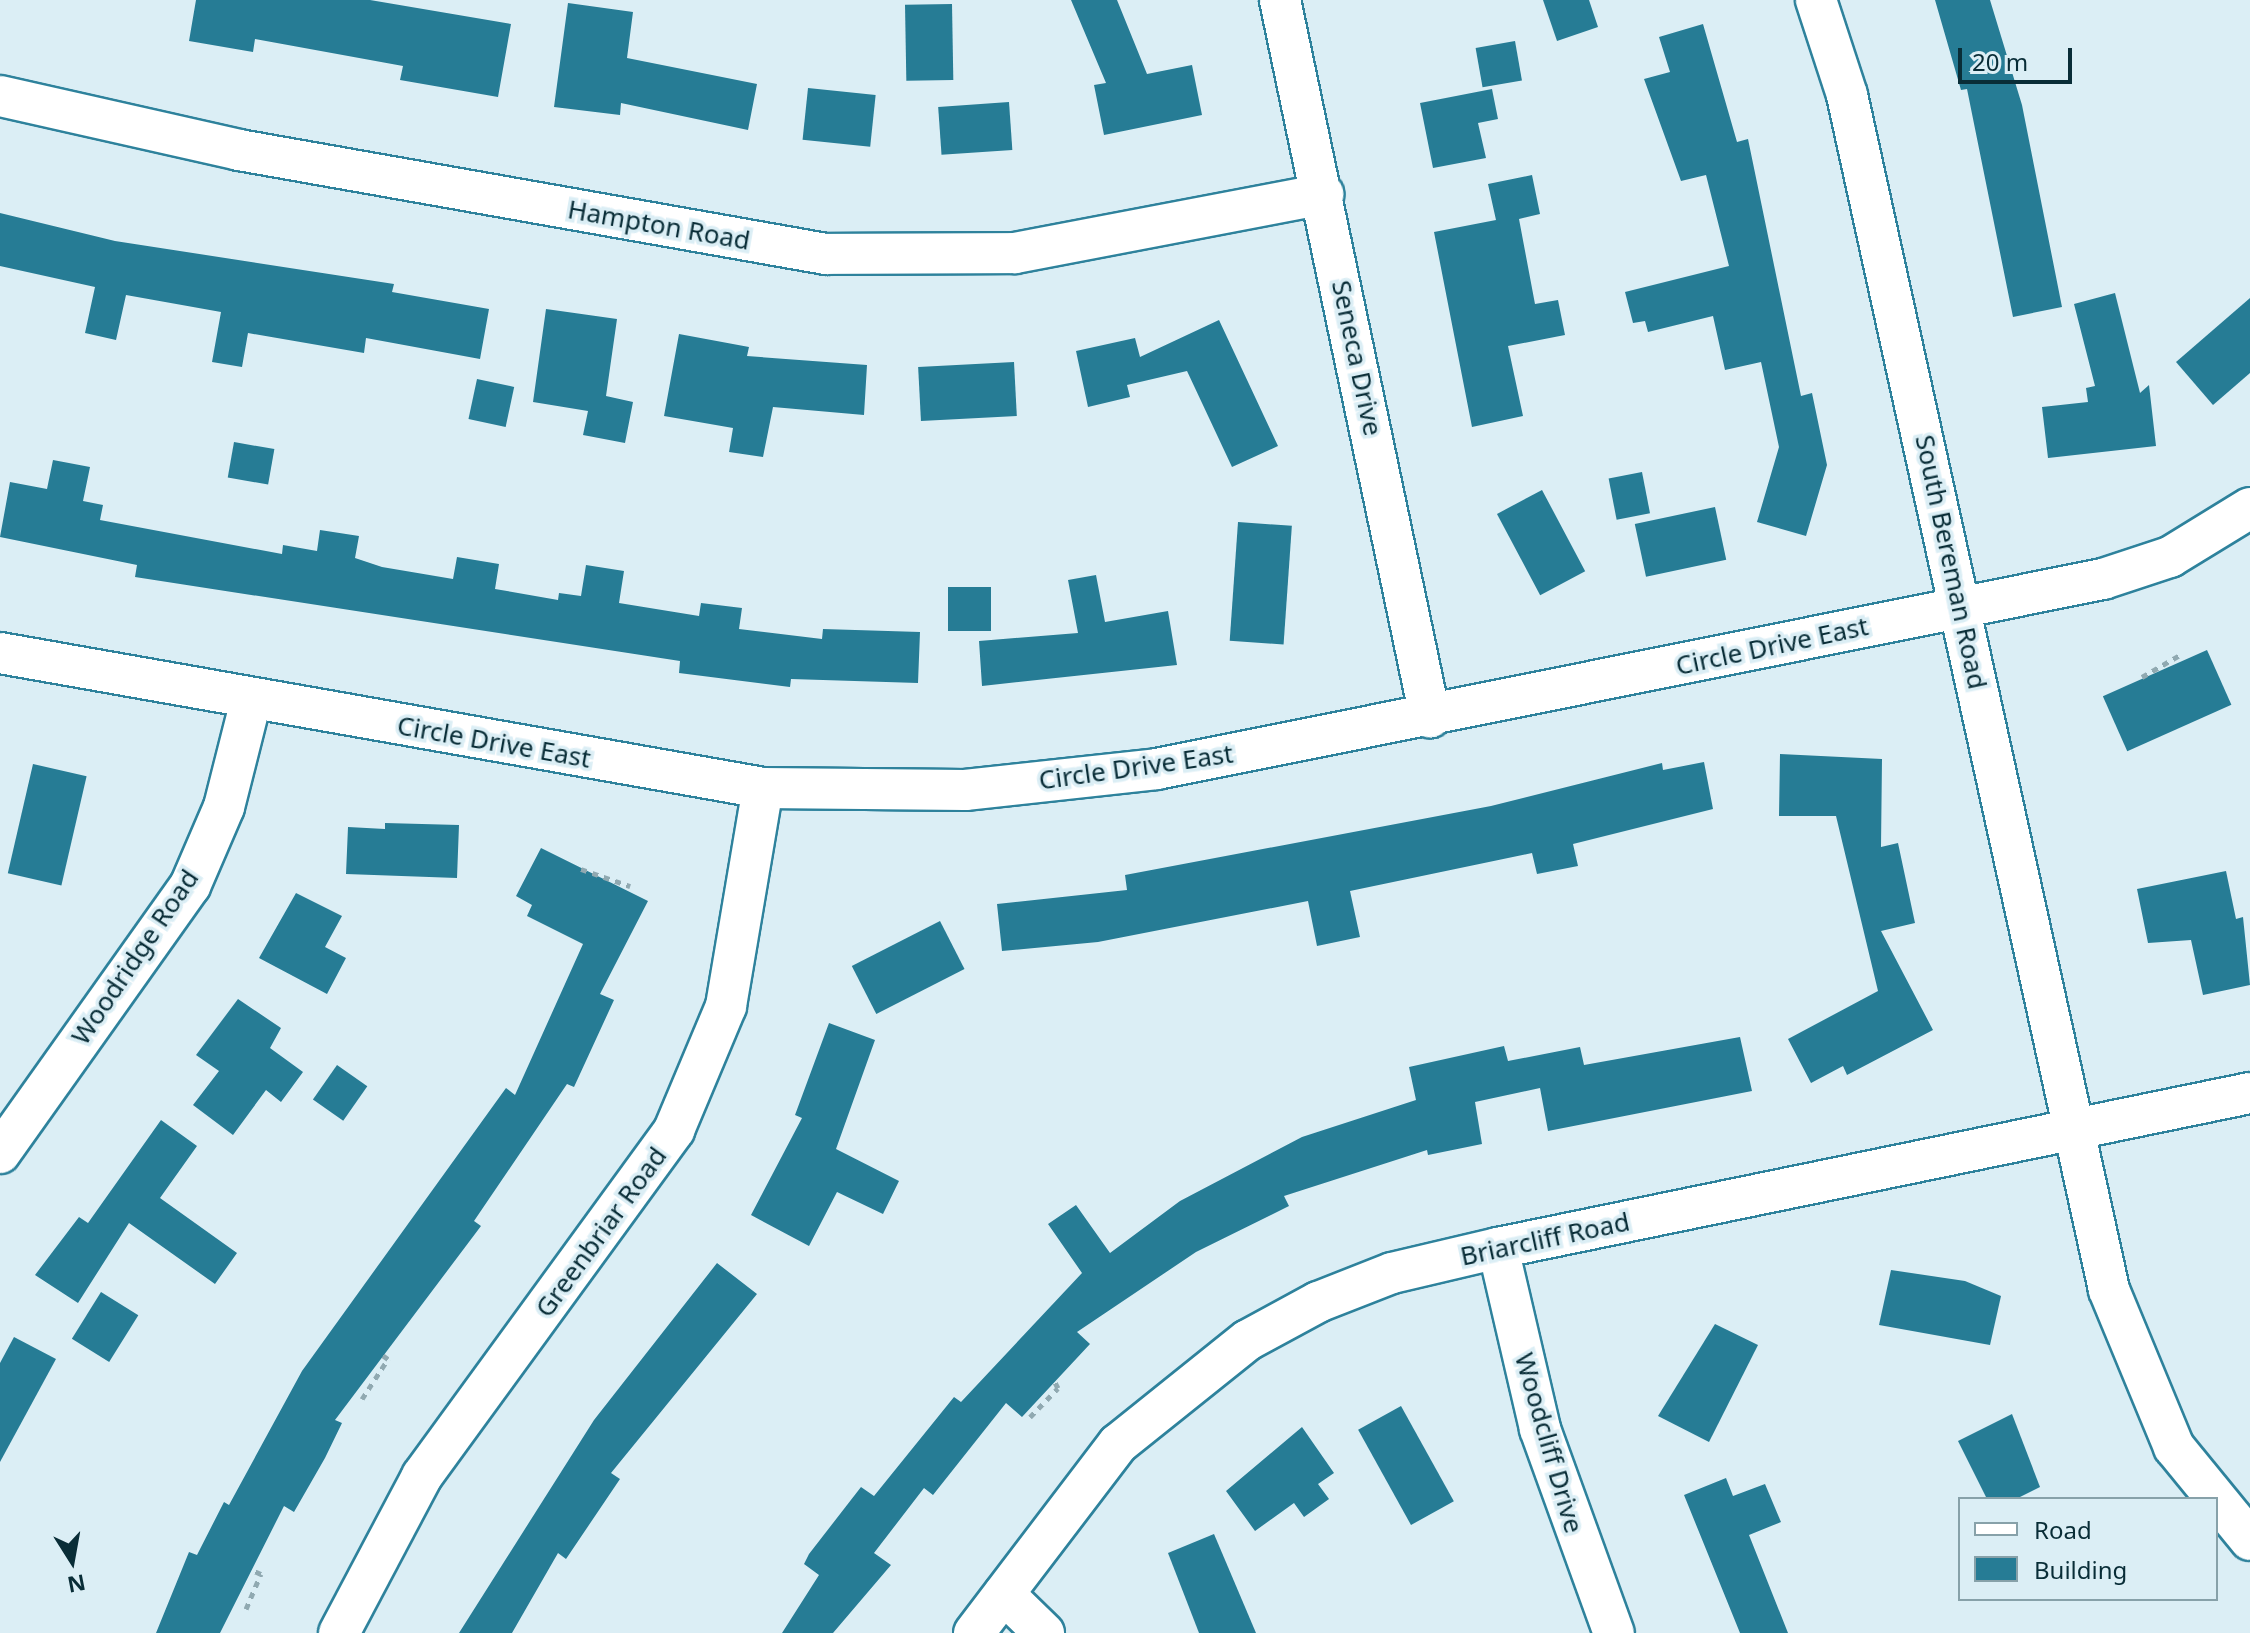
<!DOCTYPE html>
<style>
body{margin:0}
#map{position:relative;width:2250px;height:1633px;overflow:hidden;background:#dbeef5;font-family:"Noto Sans",sans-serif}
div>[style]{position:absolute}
.building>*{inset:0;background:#267c95;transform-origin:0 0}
.path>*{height:5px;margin-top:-2.5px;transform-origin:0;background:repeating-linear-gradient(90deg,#90a9b1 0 6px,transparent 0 12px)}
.roads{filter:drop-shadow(2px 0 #2e829c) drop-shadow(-2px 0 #2e829c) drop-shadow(0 2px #2e829c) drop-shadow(0 -2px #2e829c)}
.street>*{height:40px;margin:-20px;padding:0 20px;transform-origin:20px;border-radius:20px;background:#fff}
span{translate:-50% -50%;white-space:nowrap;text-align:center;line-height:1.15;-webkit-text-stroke:7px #dbeef5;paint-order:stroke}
.street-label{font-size:26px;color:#092d37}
.legend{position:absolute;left:1958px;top:1497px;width:260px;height:104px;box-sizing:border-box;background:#dbeef5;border:2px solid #87a1a9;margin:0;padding:10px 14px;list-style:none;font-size:24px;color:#092d37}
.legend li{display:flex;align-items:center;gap:16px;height:40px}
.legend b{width:40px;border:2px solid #87a1a9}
.north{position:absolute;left:32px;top:1521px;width:80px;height:80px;-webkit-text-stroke:6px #dbeef5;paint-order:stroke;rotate:169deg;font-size:22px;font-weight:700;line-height:32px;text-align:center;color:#092d37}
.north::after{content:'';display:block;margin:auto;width:28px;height:36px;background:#092d37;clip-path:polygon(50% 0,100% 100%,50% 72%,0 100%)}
.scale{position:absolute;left:1958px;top:48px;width:114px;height:36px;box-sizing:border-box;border:4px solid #092d37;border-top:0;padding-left:10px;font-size:24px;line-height:28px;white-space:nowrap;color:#092d37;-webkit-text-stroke:6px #dbeef5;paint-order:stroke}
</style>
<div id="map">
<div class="building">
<div style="clip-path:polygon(196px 0,370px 0,511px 24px,498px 97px,400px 80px,403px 66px,255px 39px,253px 52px,189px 41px)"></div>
<div style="clip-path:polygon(1071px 0,1117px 0,1147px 74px,1192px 65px,1202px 115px,1104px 135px,1094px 85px,1106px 83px)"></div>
<div style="clip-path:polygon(1543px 0,1589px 0,1598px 27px,1557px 41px)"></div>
<div style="clip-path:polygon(1935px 0,1990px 0,2022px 105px,2062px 307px,2013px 317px,1967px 89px,1961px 90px)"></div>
<div style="clip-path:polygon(568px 3px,633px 12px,627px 58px,757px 84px,748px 130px,621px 103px,620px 115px,554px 107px)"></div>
<div style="left:952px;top:4px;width:76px;height:47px;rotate:89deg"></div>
<div style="clip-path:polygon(1703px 24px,1737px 142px,1748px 139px,1801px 396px,1812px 393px,1827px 465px,1806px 536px,1757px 522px,1779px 447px,1761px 362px,1725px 370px,1713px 316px,1648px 332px,1645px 321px,1633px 323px,1625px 292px,1729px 266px,1706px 175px,1681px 181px,1644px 79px,1670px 72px,1659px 37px)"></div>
<div style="left:1515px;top:41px;width:40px;height:40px;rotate:80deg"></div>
<div style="left:808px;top:88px;width:68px;height:52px;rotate:6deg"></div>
<div style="clip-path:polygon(1492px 89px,1498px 119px,1478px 123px,1486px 158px,1433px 168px,1420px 103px)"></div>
<div style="left:1009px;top:102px;width:48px;height:71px;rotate:86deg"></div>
<div style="clip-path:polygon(1532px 175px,1540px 214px,1519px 219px,1535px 304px,1558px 300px,1565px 335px,1508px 346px,1523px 416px,1472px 427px,1434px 232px,1496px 220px,1488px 184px)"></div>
<div style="clip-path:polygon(0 213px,115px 241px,394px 284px,392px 292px,489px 309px,480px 359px,366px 338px,364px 353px,248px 333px,242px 367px,212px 362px,221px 312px,126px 295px,116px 340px,85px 333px,95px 287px,0 266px)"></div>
<div style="clip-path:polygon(2115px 293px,2140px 393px,2149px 385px,2156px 446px,2048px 458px,2042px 407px,2088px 402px,2086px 388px,2095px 386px,2074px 304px)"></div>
<div style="clip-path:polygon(2250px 298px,2250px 373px,2213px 405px,2176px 362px)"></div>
<div style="clip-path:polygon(546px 309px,617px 319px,606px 396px,633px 402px,625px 443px,583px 435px,588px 411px,533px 402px)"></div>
<div style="clip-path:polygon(1219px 320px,1278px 446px,1232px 467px,1187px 371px,1127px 385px,1130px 397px,1088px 407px,1076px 351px,1135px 338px,1140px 357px)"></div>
<div style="clip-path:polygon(679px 334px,749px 347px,747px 356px,867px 365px,864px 415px,773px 407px,763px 457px,729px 452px,733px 428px,664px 416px)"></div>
<div style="left:1014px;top:362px;width:54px;height:96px;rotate:87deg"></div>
<div style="left:477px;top:379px;width:38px;height:41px;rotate:12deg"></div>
<div style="left:234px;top:442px;width:41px;height:36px;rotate:10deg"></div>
<div style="clip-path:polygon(53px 460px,90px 467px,83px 501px,103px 505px,100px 520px,282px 554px,283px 545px,317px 551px,320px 530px,359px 536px,355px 558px,382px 567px,453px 579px,457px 557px,499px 564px,495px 589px,558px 600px,559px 593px,581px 596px,586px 565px,624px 571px,619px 603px,699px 616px,701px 603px,742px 608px,739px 629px,822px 639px,823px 629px,920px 632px,918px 683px,791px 679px,790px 687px,679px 673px,680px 661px,135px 577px,137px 565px,0 537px,10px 482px,47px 489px)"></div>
<div style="left:1642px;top:472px;width:42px;height:34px;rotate:79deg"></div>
<div style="left:1542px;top:490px;width:92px;height:51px;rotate:62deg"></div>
<div style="left:1715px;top:507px;width:54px;height:82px;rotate:78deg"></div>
<div style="left:1238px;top:522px;width:54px;height:119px;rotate:4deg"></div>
<div style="clip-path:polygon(1096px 575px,1105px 622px,1168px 611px,1177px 665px,982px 686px,979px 641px,1078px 633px,1068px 580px)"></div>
<div style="left:991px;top:587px;width:44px;height:43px;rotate:90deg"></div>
<div style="left:2207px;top:650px;width:60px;height:114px;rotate:66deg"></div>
<div style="clip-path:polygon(1780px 754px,1882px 759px,1881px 847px,1898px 843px,1915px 923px,1881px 931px,1933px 1030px,1847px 1075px,1843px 1066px,1811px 1083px,1788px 1039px,1878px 991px,1836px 816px,1779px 816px)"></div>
<div style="clip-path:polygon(1704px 762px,1713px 809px,1573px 844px,1578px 866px,1537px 874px,1532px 853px,1350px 891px,1360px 937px,1317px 946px,1308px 901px,1098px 942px,1002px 951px,997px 904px,1127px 890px,1125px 875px,1491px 806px,1662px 763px,1663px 770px)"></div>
<div style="left:33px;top:764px;width:55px;height:112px;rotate:13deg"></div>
<div style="clip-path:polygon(385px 823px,459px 825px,457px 878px,346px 874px,348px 827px,385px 829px)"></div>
<div style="clip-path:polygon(541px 848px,648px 901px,600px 994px,614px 1000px,574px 1087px,567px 1084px,474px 1221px,481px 1226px,335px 1420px,342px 1423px,325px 1458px,294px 1512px,284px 1506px,220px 1633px,156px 1633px,189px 1552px,197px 1555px,224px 1502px,229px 1505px,302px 1371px,506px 1088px,515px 1095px,583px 944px,527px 916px,532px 905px,516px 896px)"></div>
<div style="clip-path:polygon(2226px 871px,2236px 919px,2243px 917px,2250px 985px,2203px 995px,2191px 940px,2148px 943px,2137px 889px)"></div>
<div style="clip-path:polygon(296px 893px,342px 916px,325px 947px,346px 958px,327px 994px,259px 958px)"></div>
<div style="left:940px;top:921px;width:54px;height:99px;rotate:63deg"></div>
<div style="clip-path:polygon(238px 999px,281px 1028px,270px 1048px,303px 1072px,281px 1102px,266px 1090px,233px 1135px,193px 1105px,219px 1071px,196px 1055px)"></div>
<div style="clip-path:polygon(829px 1023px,875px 1040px,836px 1149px,899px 1181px,883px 1214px,837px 1192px,809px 1246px,751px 1215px,802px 1118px,795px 1115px)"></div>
<div style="clip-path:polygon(1740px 1037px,1752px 1091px,1548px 1131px,1540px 1088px,1475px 1102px,1482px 1144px,1428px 1155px,1427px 1150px,1284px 1196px,1289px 1206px,1196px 1252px,1077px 1332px,1090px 1344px,1022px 1417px,1006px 1403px,933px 1495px,924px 1488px,874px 1553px,891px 1565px,833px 1633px,782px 1633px,819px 1575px,804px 1564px,809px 1554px,861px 1487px,874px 1496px,954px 1397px,961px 1402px,1082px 1273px,1048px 1224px,1076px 1205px,1110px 1253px,1180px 1201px,1302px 1137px,1416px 1100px,1409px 1067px,1504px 1046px,1508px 1061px,1580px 1047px,1584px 1065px)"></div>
<div style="left:337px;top:1065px;width:37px;height:42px;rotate:35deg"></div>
<div style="clip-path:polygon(161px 1120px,197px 1146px,160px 1198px,237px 1253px,215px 1284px,129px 1223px,78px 1303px,35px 1275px,79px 1217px,88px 1223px)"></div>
<div style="clip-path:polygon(717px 1263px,757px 1294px,611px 1473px,620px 1479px,566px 1559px,558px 1553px,512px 1633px,459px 1633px,594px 1420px)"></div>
<div style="clip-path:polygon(1891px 1270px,1965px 1281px,2001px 1296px,1990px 1345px,1879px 1325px)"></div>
<div style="left:101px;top:1292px;width:44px;height:55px;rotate:32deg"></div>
<div style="clip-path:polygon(1715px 1324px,1758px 1345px,1709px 1442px,1658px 1416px)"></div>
<div style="clip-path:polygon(14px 1337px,56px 1359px,0 1462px,0 1363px)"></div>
<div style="left:1401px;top:1406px;width:109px;height:49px;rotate:61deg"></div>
<div style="clip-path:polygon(2012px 1414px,2040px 1487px,2016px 1499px,1987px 1499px,1958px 1441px)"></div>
<div style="clip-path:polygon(1302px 1427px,1334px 1473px,1318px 1484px,1329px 1499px,1304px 1517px,1294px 1503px,1255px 1531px,1226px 1491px)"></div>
<div style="clip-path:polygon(1726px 1478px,1733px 1496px,1765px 1484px,1781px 1522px,1749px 1535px,1788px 1633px,1740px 1633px,1684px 1495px)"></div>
<div style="clip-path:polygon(1214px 1534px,1256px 1633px,1199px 1633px,1168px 1553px)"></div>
</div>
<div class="path">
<div style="left:2142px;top:677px;width:44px;rotate:-30.1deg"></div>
<div style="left:581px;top:869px;width:52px;rotate:19.1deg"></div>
<div style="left:362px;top:1399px;width:48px;rotate:-57deg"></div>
<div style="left:388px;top:1359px;width:9px;rotate:-144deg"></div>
<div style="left:1030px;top:1417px;width:40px;rotate:-46deg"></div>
<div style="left:1058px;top:1388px;width:7px;rotate:-117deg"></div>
<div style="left:246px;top:1609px;width:38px;rotate:-67deg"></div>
<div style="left:261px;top:1574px;width:10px;rotate:-156deg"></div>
</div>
<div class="roads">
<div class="street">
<div style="left:1280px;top:0;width:733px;rotate:78.18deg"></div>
<div style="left:1816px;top:0;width:100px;rotate:71.9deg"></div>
<div style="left:1847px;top:95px;width:1223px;rotate:77.63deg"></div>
<div style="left:2109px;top:1290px;width:170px;rotate:67.5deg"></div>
<div style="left:2174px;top:1447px;width:120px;rotate:50.7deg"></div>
<div style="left:0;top:96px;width:245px;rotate:12.7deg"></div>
<div style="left:239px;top:150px;width:596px;rotate:10.05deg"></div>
<div style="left:826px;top:254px;width:189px;rotate:-0.3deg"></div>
<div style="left:1015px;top:253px;width:314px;rotate:-10.8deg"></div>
<div style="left:0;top:653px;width:775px;rotate:10.03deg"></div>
<div style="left:763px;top:788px;width:202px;rotate:0.6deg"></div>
<div style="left:965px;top:790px;width:193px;rotate:-6.2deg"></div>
<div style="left:1157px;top:769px;width:965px;rotate:-11.36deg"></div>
<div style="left:2103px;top:579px;width:71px;rotate:-18.2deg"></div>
<div style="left:2170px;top:557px;width:94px;rotate:-31.5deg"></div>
<div style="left:0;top:1153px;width:328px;rotate:-54.6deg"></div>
<div style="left:190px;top:886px;width:86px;rotate:-66.7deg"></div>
<div style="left:224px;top:807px;width:110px;rotate:-75.8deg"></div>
<div style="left:1498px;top:1248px;width:186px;rotate:76.9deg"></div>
<div style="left:1540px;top:1429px;width:217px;rotate:70.1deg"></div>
<div style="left:1004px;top:1594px;width:56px;rotate:44.3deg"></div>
<div style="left:339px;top:1633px;width:178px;rotate:-62.1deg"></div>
<div style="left:422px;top:1476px;width:428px;rotate:-53.9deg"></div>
<div style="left:674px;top:1130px;width:134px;rotate:-67.2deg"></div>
<div style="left:726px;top:1006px;width:221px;rotate:-80.4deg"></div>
<div style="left:974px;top:1633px;width:238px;rotate:-52.7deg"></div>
<div style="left:1118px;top:1444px;width:166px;rotate:-38.7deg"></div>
<div style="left:1248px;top:1340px;width:80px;rotate:-28.5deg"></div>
<div style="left:1318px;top:1302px;width:79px;rotate:-21.4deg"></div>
<div style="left:1392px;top:1273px;width:109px;rotate:-13.3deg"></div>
<div style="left:1498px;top:1248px;width:768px;rotate:-11.65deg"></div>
</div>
</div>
<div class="street-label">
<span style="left:659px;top:225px;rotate:10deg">Hampton Road</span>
<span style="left:1357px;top:358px;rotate:78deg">Seneca Drive</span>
<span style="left:1951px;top:562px;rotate:78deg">South Bereman Road</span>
<span style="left:1772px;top:646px;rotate:-12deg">Circle Drive East</span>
<span style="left:494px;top:742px;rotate:10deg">Circle Drive East</span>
<span style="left:1136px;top:767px;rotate:-8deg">Circle Drive East</span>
<span style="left:135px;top:957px;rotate:-56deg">Woodridge Road</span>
<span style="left:601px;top:1232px;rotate:-54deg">Greenbriar Road</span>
<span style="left:1545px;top:1239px;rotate:-12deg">Briarcliff Road</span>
<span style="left:1549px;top:1443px;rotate:74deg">Woodcliff Drive</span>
</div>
<ul class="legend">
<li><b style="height:10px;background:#fff"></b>Road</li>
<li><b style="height:22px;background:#267c95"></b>Building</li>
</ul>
<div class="north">N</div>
<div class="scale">20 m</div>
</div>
